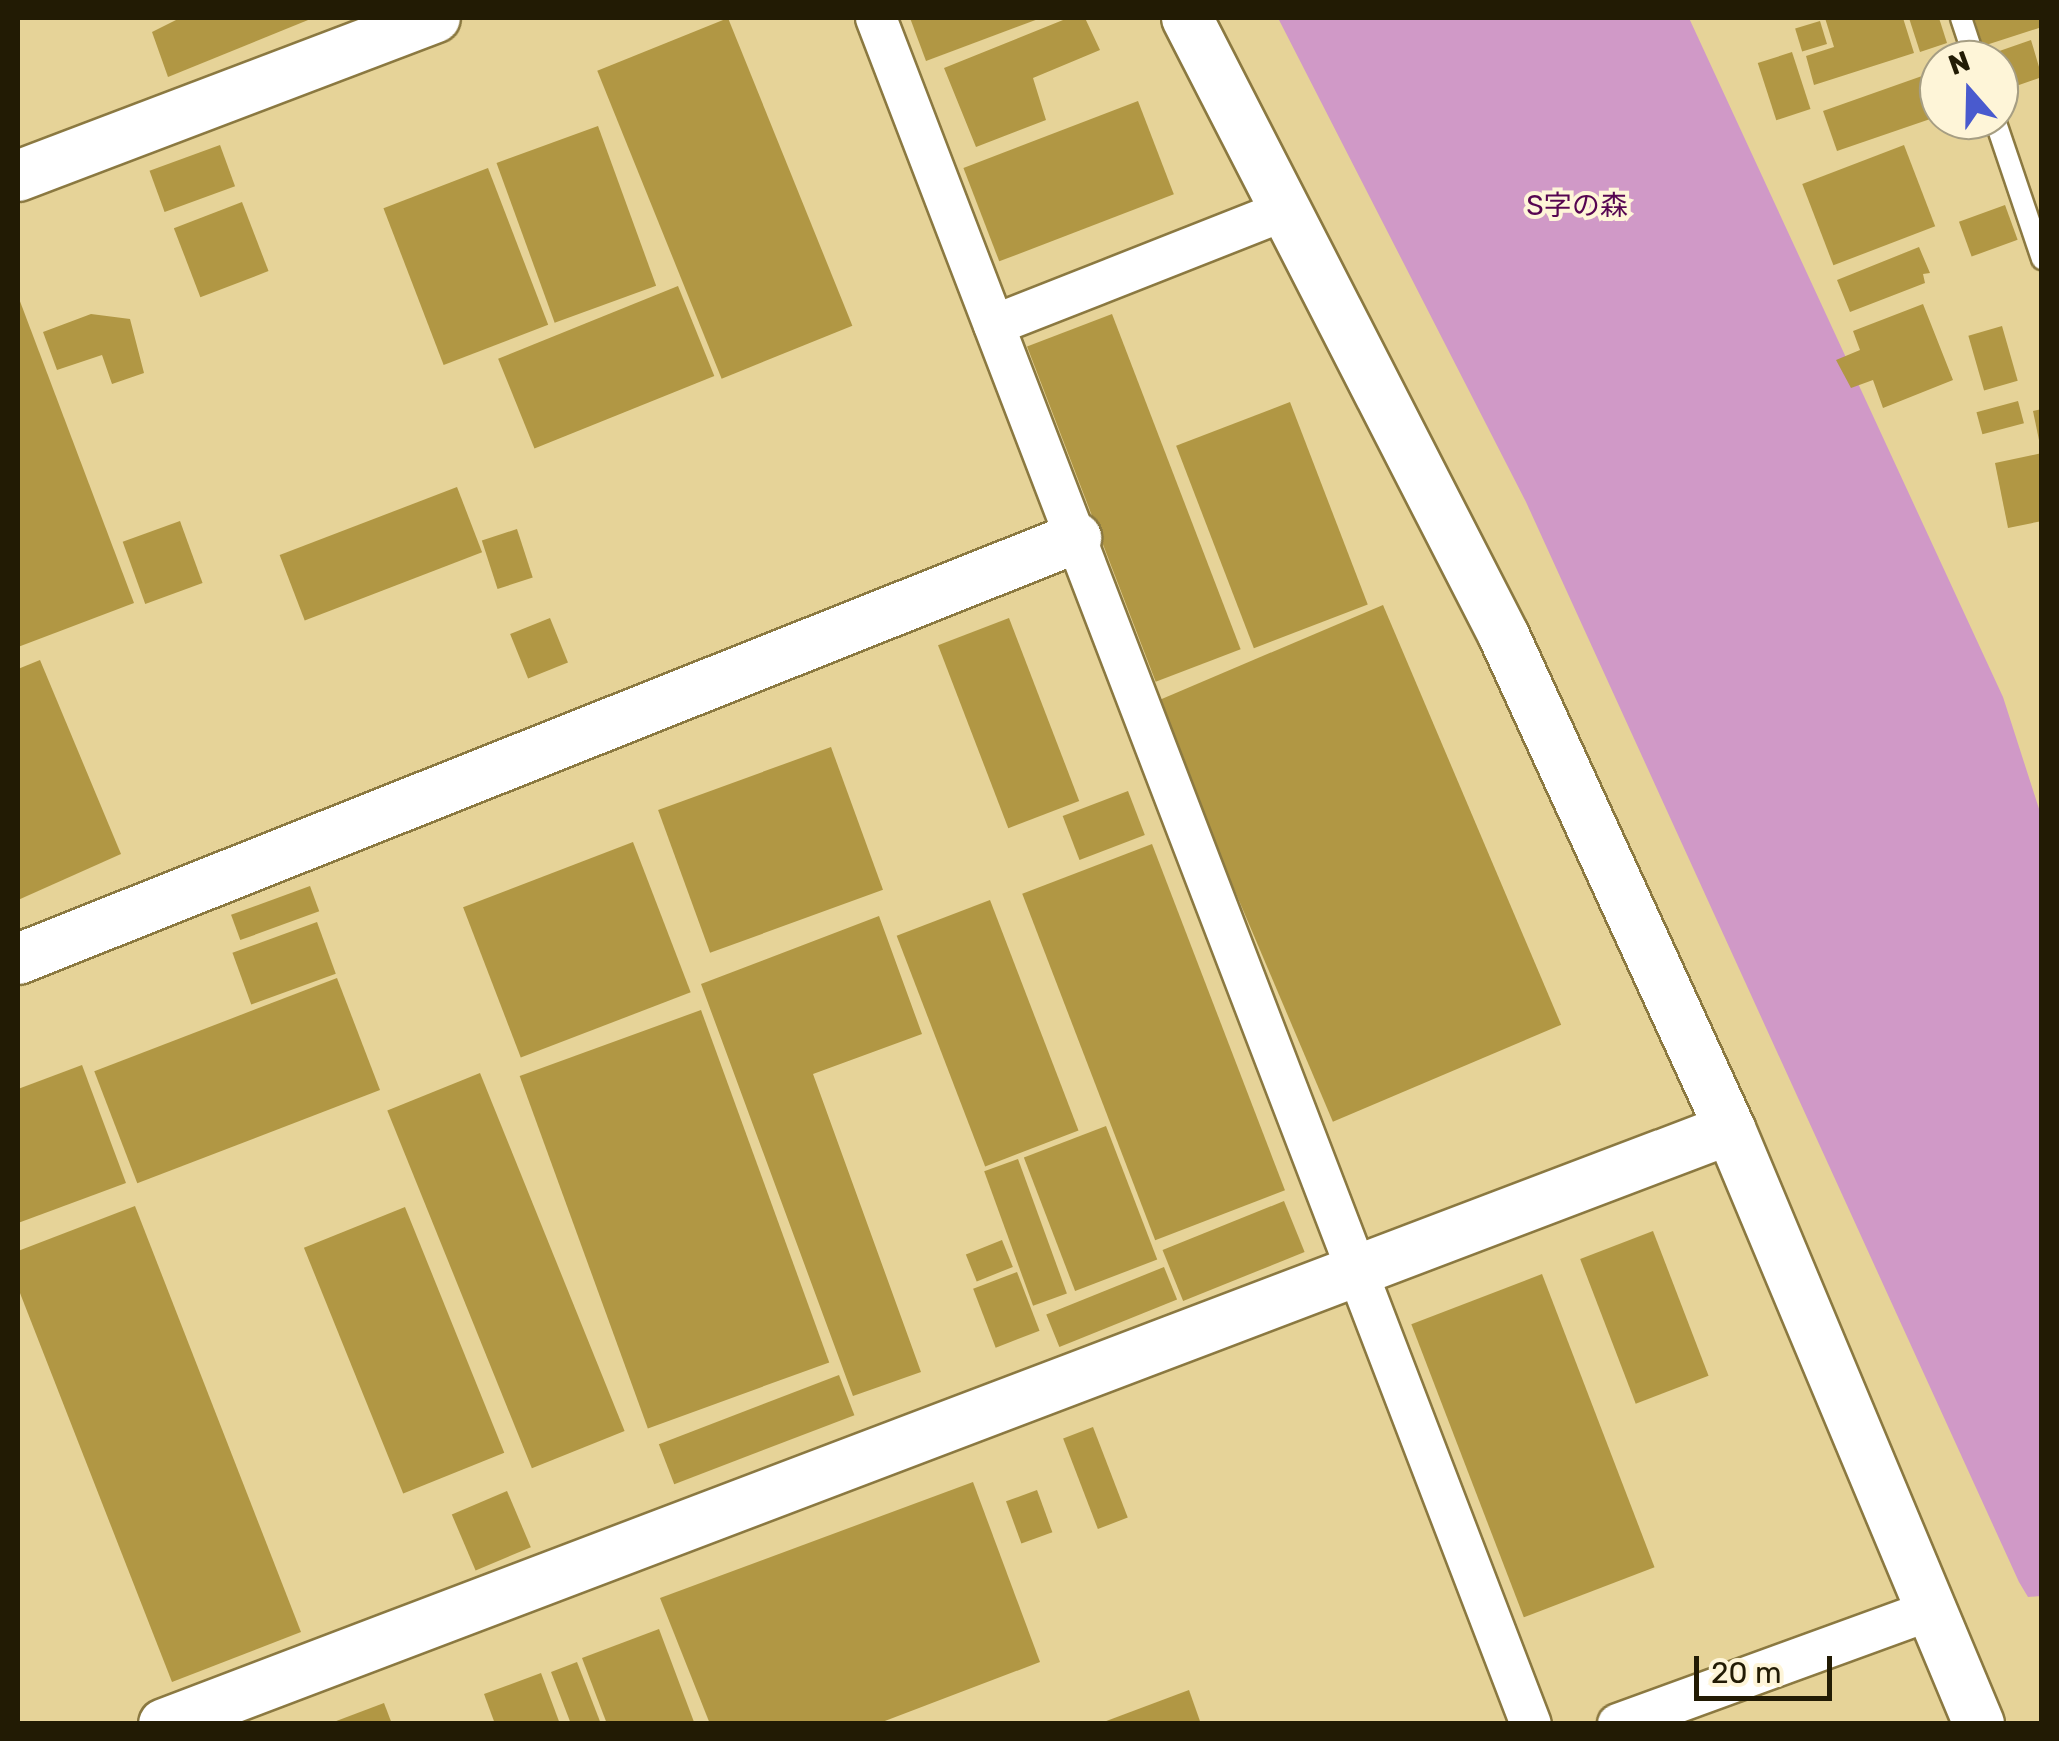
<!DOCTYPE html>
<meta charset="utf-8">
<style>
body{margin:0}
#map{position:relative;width:2059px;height:1741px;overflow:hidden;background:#e6d398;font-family:Rubik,"Noto Sans JP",sans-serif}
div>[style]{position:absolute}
.green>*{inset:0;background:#d099c7}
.building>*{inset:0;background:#b19744;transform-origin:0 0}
.roads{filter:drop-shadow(2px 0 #8b7941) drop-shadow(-2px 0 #8b7941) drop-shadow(0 2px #8b7941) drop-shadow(0 -2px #8b7941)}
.service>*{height:20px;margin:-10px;padding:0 10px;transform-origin:10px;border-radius:10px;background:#fff}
.minor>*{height:40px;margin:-20px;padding:0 20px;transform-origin:20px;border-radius:20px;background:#fff}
.tertiary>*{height:50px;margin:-25px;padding:0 25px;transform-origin:25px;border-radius:25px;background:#fff}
span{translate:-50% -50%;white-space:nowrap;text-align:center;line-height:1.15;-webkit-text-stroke:8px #fef5d8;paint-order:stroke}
.park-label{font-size:28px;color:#560550}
.frame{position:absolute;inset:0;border:20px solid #221b04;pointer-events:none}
.north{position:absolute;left:1919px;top:40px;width:100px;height:100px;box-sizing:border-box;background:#fef5d8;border:2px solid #a69e83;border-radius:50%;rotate:340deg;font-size:28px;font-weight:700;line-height:40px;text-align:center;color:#221b04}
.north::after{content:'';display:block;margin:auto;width:35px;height:45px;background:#495ace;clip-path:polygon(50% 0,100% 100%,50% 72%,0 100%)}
.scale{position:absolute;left:1694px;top:1656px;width:138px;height:45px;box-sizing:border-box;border:5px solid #221b04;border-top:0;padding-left:12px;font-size:30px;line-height:35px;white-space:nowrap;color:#221b04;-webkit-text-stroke:8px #fef5d8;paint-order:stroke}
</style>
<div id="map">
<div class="green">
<div style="clip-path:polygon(1278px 18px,1689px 18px,2003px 697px,2041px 815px,2041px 1596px,2028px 1597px,2019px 1582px,1526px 502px)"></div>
</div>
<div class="building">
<div style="clip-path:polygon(180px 18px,313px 18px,168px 77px,152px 32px)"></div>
<div style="left:728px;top:18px;width:332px;height:141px;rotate:68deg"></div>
<div style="clip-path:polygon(910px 18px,1041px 18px,926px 61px)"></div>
<div style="clip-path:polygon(1068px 18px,1085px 18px,1100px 50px,1033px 78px,1046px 120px,976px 147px,944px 68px)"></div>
<div style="clip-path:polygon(1825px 18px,1903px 18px,1914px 53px,1814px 85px,1806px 56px,1834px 47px)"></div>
<div style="clip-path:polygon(1909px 18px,1939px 18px,1947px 43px,1920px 52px)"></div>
<div style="clip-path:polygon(1974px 18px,2042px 18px,2042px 27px,1983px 46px)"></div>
<div style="left:1820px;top:21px;width:24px;height:26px;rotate:73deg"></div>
<div style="clip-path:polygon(2031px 40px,2042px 77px,1999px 92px,1999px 60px,1985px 56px)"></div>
<div style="left:1792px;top:52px;width:60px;height:36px;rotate:72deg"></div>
<div style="clip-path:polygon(1939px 70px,1939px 116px,1837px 151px,1823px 111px)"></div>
<div style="left:1138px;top:101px;width:100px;height:187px;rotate:69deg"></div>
<div style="left:598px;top:126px;width:170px;height:108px;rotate:70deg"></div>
<div style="left:220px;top:145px;width:44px;height:75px;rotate:70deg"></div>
<div style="left:1904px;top:145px;width:87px;height:109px;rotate:69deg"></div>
<div style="left:488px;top:168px;width:168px;height:112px;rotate:69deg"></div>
<div style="left:242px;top:202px;width:74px;height:73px;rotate:69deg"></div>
<div style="left:2005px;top:205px;width:37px;height:49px;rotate:70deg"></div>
<div style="clip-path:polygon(1919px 247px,1930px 273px,1923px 274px,1925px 283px,1850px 312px,1837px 280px)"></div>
<div style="left:678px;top:286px;width:97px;height:194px;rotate:68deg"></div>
<div style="clip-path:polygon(18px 296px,134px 603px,18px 647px)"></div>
<div style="clip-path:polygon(1923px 304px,1953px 380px,1883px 408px,1873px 380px,1851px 388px,1836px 360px,1860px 350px,1853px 331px)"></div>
<div style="clip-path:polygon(91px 314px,130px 319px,144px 373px,112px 384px,102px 355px,57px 370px,43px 332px)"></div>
<div style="left:1112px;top:314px;width:359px;height:91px;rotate:69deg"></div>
<div style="left:2002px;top:326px;width:57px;height:35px;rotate:74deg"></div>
<div style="left:2018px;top:401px;width:23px;height:43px;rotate:75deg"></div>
<div style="left:1290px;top:402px;width:217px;height:122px;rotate:69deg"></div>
<div style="clip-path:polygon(2042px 409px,2042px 445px,2040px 445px,2033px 411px)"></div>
<div style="clip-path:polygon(2042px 453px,2042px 521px,2008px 528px,1995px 463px)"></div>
<div style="left:457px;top:487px;width:70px;height:190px;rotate:69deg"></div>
<div style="left:180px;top:521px;width:66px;height:61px;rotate:70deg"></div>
<div style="left:517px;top:529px;width:51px;height:37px;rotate:72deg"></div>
<div style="left:1383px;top:605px;width:456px;height:248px;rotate:67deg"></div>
<div style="left:550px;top:618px;width:48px;height:43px;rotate:68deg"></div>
<div style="left:1009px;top:618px;width:196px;height:76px;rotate:69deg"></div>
<div style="clip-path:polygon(40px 660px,121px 854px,18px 900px,18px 669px)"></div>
<div style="left:831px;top:747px;width:152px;height:184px;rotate:70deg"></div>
<div style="left:1128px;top:791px;width:47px;height:70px;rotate:69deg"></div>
<div style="left:633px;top:842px;width:161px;height:182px;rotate:69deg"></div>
<div style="left:1152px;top:844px;width:371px;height:139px;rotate:69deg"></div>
<div style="left:310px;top:886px;width:27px;height:84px;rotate:70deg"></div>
<div style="left:990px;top:900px;width:247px;height:100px;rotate:69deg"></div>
<div style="clip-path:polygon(879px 916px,922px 1034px,813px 1074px,921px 1372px,853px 1396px,701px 984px)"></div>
<div style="left:317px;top:922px;width:55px;height:90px;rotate:70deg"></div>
<div style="left:337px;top:978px;width:120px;height:260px;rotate:69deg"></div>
<div style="left:701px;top:1010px;width:375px;height:193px;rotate:70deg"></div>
<div style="clip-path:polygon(82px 1065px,126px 1183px,18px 1223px,18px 1089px)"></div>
<div style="left:480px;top:1073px;width:386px;height:100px;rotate:68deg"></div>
<div style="left:1106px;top:1126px;width:143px;height:88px;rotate:69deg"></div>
<div style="left:1018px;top:1159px;width:143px;height:36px;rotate:70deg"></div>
<div style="left:1284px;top:1201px;width:55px;height:131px;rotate:68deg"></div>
<div style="clip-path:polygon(135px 1206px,301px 1632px,172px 1682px,18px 1288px,18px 1251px)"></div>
<div style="left:405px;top:1207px;width:265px;height:109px;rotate:68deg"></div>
<div style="left:1653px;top:1231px;width:155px;height:78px;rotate:69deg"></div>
<div style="left:1002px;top:1240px;width:29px;height:39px;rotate:68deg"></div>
<div style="left:1164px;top:1267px;width:35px;height:127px;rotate:68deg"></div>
<div style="left:1017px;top:1272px;width:63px;height:47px;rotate:69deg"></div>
<div style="left:1542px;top:1274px;width:314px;height:140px;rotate:69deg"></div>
<div style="left:839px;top:1375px;width:43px;height:193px;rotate:69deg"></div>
<div style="left:1093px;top:1427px;width:97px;height:32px;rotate:69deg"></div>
<div style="clip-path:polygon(973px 1482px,1040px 1662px,877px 1724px,710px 1724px,660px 1598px)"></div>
<div style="left:1037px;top:1490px;width:45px;height:33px;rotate:70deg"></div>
<div style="left:507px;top:1491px;width:61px;height:60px;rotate:67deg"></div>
<div style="clip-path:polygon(659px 1629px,694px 1722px,607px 1724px,582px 1658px)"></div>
<div style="clip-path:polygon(577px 1662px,601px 1724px,571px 1724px,551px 1672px)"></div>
<div style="clip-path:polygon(541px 1673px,560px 1724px,495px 1724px,484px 1694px)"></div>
<div style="clip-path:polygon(1189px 1690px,1201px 1724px,1101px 1724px,1101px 1723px)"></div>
<div style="clip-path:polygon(384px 1703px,392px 1724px,331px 1724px,331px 1723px)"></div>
</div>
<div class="roads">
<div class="service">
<div style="left:1961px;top:18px;width:44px;rotate:71.6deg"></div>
<div style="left:1995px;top:120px;width:147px;rotate:71.3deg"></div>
</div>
<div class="minor">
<div style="left:876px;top:18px;width:1827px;rotate:69deg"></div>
<div style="left:994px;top:325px;width:316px;rotate:-21.5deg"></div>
<div style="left:1618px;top:1724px;width:336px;rotate:-20deg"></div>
</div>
<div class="tertiary">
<div style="left:1187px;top:18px;width:695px;rotate:62.84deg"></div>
<div style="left:1504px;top:636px;width:542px;rotate:65.37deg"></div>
<div style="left:1730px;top:1129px;width:645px;rotate:67.29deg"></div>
<div style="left:18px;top:176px;width:446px;rotate:-20.8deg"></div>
<div style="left:18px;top:959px;width:1139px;rotate:-21.7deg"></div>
<div style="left:164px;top:1724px;width:1675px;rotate:-20.8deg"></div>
</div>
</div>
<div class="park-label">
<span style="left:1577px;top:206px">S字の森</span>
</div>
<div class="frame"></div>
<div class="north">N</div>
<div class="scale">20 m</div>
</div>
